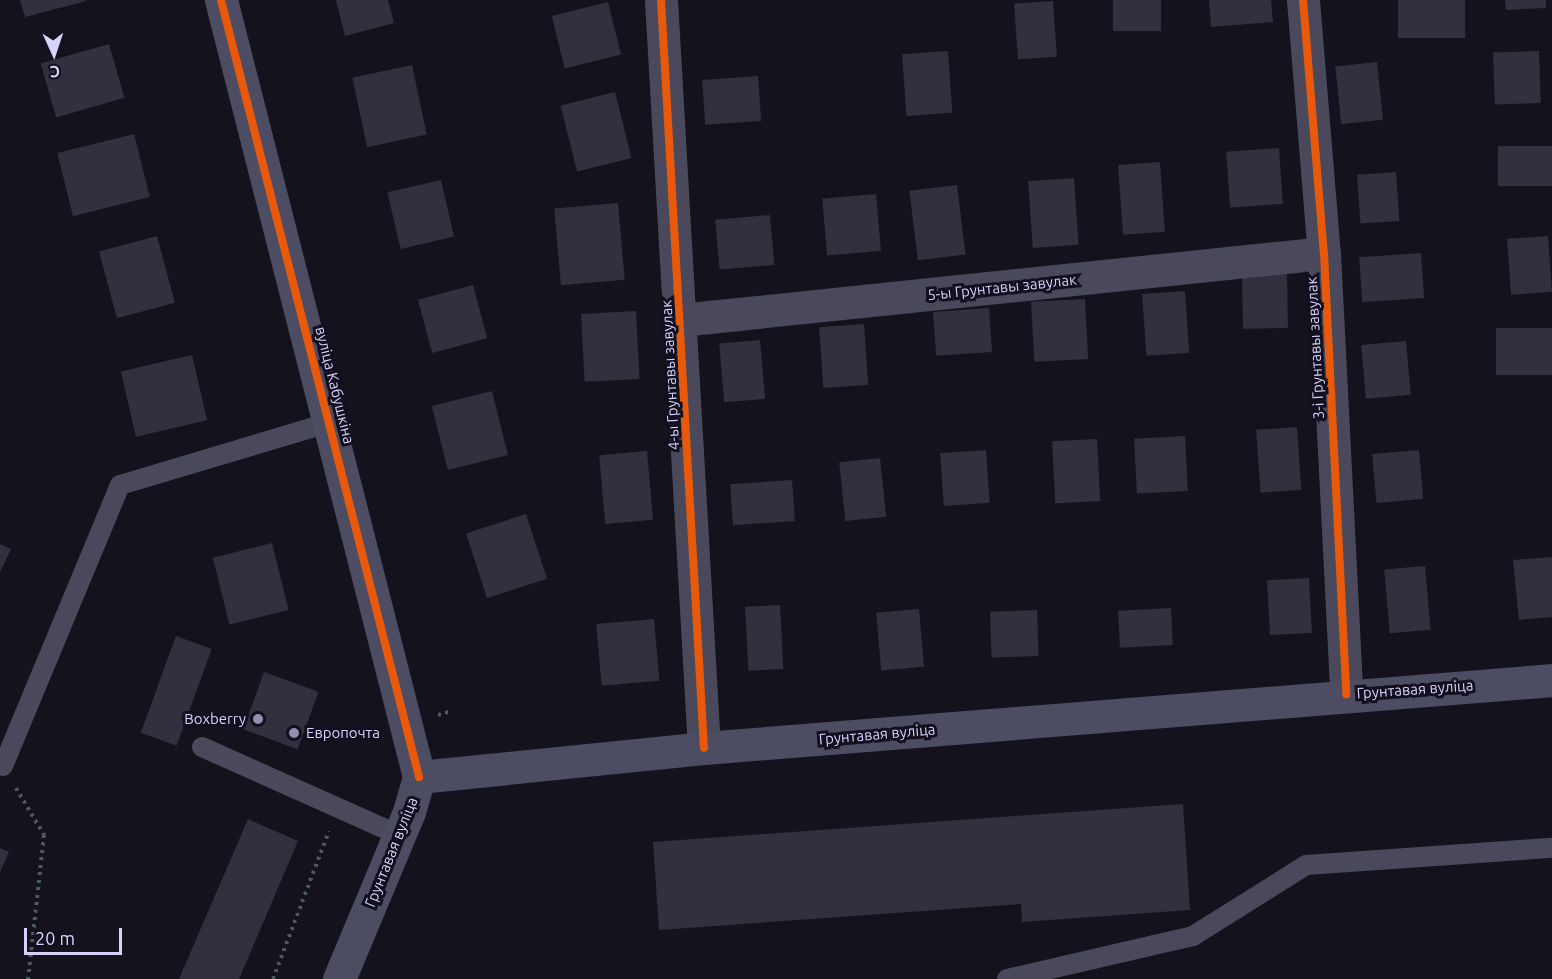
<!DOCTYPE html>
<meta charset="utf-8">
<style>
body{margin:0}
#map{position:relative;width:1552px;height:979px;overflow:hidden;background:#14121c;font-family:Ubuntu,sans-serif}
div>[style]{position:absolute}
.building>*{inset:0;background:#32303e;transform-origin:0 0}
.path>*{height:4px;margin-top:-2px;transform-origin:0;background:repeating-linear-gradient(90deg,#4c5863 0 3px,transparent 0 7.5px)}
.lane>*{height:20px;margin:-10px;padding:0 10px;transform-origin:10px;border-radius:10px;background:#4a495b}
.street>*{height:33px;margin:-16.5px;padding:0 16.5px;transform-origin:16.5px;border-radius:16.5px;background:#4a495b}
.secondary>*{height:33px;margin:-16.5px;padding:0 16.5px;transform-origin:16.5px;border-radius:16.5px;background:#4c4c62}
.cycleway>*{height:8px;margin:-4px;padding:0 4px;transform-origin:4px;border-radius:4px;background:#e8590c}
.dots>*{width:16px;height:16px;translate:-50% -50%;box-sizing:border-box;border:3px solid #120f1f;border-radius:50%}
span{translate:-50% -50%;white-space:nowrap;text-align:center;line-height:1.15;-webkit-text-stroke:6px #120f1f;paint-order:stroke}
.street-label{font-size:15px;color:#d6d3fa}
.poi-label{font-size:15px;color:#d6d3fa}
.right{translate:-100% -50%;text-align:right}
.left{translate:0 -50%;text-align:left}
.north{position:absolute;left:24px;top:24px;width:60px;height:60px;-webkit-text-stroke:4px #120f1f;paint-order:stroke;rotate:177deg;font-size:16px;font-weight:700;line-height:24px;text-align:center;color:#d6d3fa}
.north::after{content:'';display:block;margin:auto;width:21px;height:27px;background:#d6d3fa;clip-path:polygon(50% 0,100% 100%,50% 72%,0 100%)}
.scale{position:absolute;left:24px;top:928px;width:98px;height:27px;box-sizing:border-box;border:3px solid #d6d3fa;border-top:0;padding-left:8px;font-size:18px;line-height:21px;white-space:nowrap;color:#d6d3fa;-webkit-text-stroke:4px #120f1f;paint-order:stroke}
</style>
<div id="map">
<div class="building">
<div style="clip-path:polygon(20px 0,86px 0,86px 1px,25px 17px)"></div>
<div style="clip-path:polygon(336px 0,388px 0,394px 23px,345px 36px)"></div>
<div style="left:1113px;top:0;width:48px;height:31px"></div>
<div style="clip-path:polygon(1209px 0,1271px 0,1273px 22px,1211px 27px)"></div>
<div style="left:1398px;top:0;width:67px;height:38px"></div>
<div style="clip-path:polygon(1505px 0,1546px 0,1546px 8px,1506px 10px)"></div>
<div style="left:1053px;top:1px;width:56px;height:39px;rotate:86deg"></div>
<div style="left:608px;top:2px;width:54px;height:58px;rotate:76deg"></div>
<div style="left:109px;top:44px;width:56px;height:71px;rotate:74deg"></div>
<div style="left:948px;top:51px;width:62px;height:46px;rotate:86deg"></div>
<div style="left:1539px;top:51px;width:52px;height:46px;rotate:88deg"></div>
<div style="left:1377px;top:62px;width:58px;height:42px;rotate:84deg"></div>
<div style="left:412px;top:65px;width:71px;height:61px;rotate:78deg"></div>
<div style="left:758px;top:76px;width:45px;height:56px;rotate:86deg"></div>
<div style="left:615px;top:92px;width:68px;height:56px;rotate:76deg"></div>
<div style="left:134px;top:134px;width:65px;height:79px;rotate:76deg"></div>
<div style="left:1552px;top:146px;width:40px;height:54px;rotate:90deg"></div>
<div style="left:1279px;top:148px;width:56px;height:53px;rotate:86deg"></div>
<div style="left:1160px;top:162px;width:70px;height:42px;rotate:86deg"></div>
<div style="left:1396px;top:172px;width:49px;height:39px;rotate:86deg"></div>
<div style="left:1074px;top:178px;width:67px;height:46px;rotate:86deg"></div>
<div style="left:441px;top:180px;width:58px;height:55px;rotate:77deg"></div>
<div style="left:957px;top:185px;width:70px;height:48px;rotate:83deg"></div>
<div style="left:876px;top:194px;width:57px;height:54px;rotate:85deg"></div>
<div style="left:618px;top:203px;width:77px;height:64px;rotate:85deg"></div>
<div style="left:770px;top:215px;width:50px;height:55px;rotate:85deg"></div>
<div style="left:157px;top:236px;width:69px;height:60px;rotate:75deg"></div>
<div style="left:1548px;top:236px;width:56px;height:41px;rotate:86deg"></div>
<div style="left:1421px;top:253px;width:45px;height:62px;rotate:86deg"></div>
<div style="left:1287px;top:274px;width:54px;height:45px;rotate:89deg"></div>
<div style="left:473px;top:285px;width:55px;height:57px;rotate:75deg"></div>
<div style="left:1185px;top:291px;width:62px;height:43px;rotate:86deg"></div>
<div style="left:1085px;top:299px;width:60px;height:54px;rotate:87deg"></div>
<div style="left:989px;top:308px;width:44px;height:56px;rotate:86deg"></div>
<div style="left:636px;top:311px;width:68px;height:55px;rotate:87deg"></div>
<div style="left:864px;top:324px;width:61px;height:45px;rotate:86deg"></div>
<div style="left:1552px;top:328px;width:47px;height:56px;rotate:90deg"></div>
<div style="left:760px;top:340px;width:59px;height:41px;rotate:85deg"></div>
<div style="left:1406px;top:341px;width:54px;height:45px;rotate:85deg"></div>
<div style="left:192px;top:355px;width:67px;height:73px;rotate:77deg"></div>
<div style="left:492px;top:391px;width:66px;height:62px;rotate:76deg"></div>
<div style="left:1297px;top:427px;width:63px;height:41px;rotate:86deg"></div>
<div style="left:1185px;top:436px;width:55px;height:51px;rotate:87deg"></div>
<div style="left:1097px;top:439px;width:62px;height:45px;rotate:87deg"></div>
<div style="left:986px;top:450px;width:53px;height:46px;rotate:86deg"></div>
<div style="left:1419px;top:450px;width:49px;height:47px;rotate:85deg"></div>
<div style="left:647px;top:451px;width:69px;height:48px;rotate:85deg"></div>
<div style="left:880px;top:458px;width:59px;height:41px;rotate:84deg"></div>
<div style="left:792px;top:480px;width:41px;height:62px;rotate:86deg"></div>
<div style="left:526px;top:514px;width:68px;height:63px;rotate:72deg"></div>
<div style="left:272px;top:543px;width:69px;height:61px;rotate:76deg"></div>
<div style="clip-path:polygon(0 544px,11px 549px,0 572px)"></div>
<div style="clip-path:polygon(1552px 557px,1552px 617px,1519px 620px,1513px 560px)"></div>
<div style="left:1425px;top:566px;width:64px;height:41px;rotate:85deg"></div>
<div style="left:1309px;top:578px;width:55px;height:42px;rotate:87deg"></div>
<div style="left:780px;top:605px;width:64px;height:35px;rotate:87deg"></div>
<div style="left:1171px;top:608px;width:37px;height:53px;rotate:87deg"></div>
<div style="left:919px;top:609px;width:58px;height:43px;rotate:85deg"></div>
<div style="left:1037px;top:610px;width:46px;height:47px;rotate:88deg"></div>
<div style="left:654px;top:619px;width:62px;height:58px;rotate:85deg"></div>
<div style="left:176px;top:636px;width:38px;height:103px;rotate:20deg"></div>
<div style="left:264px;top:672px;width:58px;height:61px;rotate:20deg"></div>
<div style="clip-path:polygon(1183px 804px,1190px 910px,1022px 922px,1021px 904px,659px 930px,653px 842px)"></div>
<div style="clip-path:polygon(248px 819px,298px 841px,239px 979px,179px 979px)"></div>
<div style="clip-path:polygon(0 848px,9px 852px,0 872px)"></div>
</div>
<div class="path">
<div style="left:438px;top:715px;width:15px;rotate:-16deg"></div>
<div style="left:345px;top:739px;width:31px;rotate:-15deg"></div>
<div style="left:16px;top:788px;width:55px;rotate:59.2deg"></div>
<div style="left:44px;top:835px;width:145px;rotate:96.3deg"></div>
<div style="left:273px;top:979px;width:158px;rotate:-69.3deg"></div>
</div>
<div class="lane">
<div style="left:202px;top:747px;width:216px;rotate:24.1deg"></div>
<div style="left:3px;top:766px;width:304px;rotate:-67.4deg"></div>
<div style="left:120px;top:485px;width:220px;rotate:-16.6deg"></div>
<div style="left:1007px;top:979px;width:191px;rotate:-13deg"></div>
<div style="left:1193px;top:936px;width:133px;rotate:-32.1deg"></div>
<div style="left:1306px;top:865px;width:247px;rotate:-4deg"></div>
</div>
<div class="street">
<div style="left:661px;top:0;width:749px;rotate:86.71deg"></div>
<div style="left:1303px;top:0;width:254px;rotate:85.3deg"></div>
<div style="left:1324px;top:253px;width:442px;rotate:87.1deg"></div>
<div style="left:680px;top:320px;width:647px;rotate:-5.94deg"></div>
</div>
<div class="secondary">
<div style="left:221px;top:0;width:802px;rotate:75.7deg"></div>
<div style="left:339px;top:979px;width:181px;rotate:-67.3deg"></div>
<div style="left:409px;top:812px;width:36px;rotate:-74deg"></div>
<div style="left:419px;top:777px;width:286px;rotate:-5.8deg"></div>
<div style="left:704px;top:748px;width:851px;rotate:-4.58deg"></div>
</div>
<div class="cycleway">
<div style="left:221px;top:0;width:802px;rotate:75.7deg"></div>
<div style="left:661px;top:0;width:749px;rotate:86.71deg"></div>
<div style="left:1303px;top:0;width:254px;rotate:85.3deg"></div>
<div style="left:1324px;top:253px;width:442px;rotate:87.1deg"></div>
</div>
<div class="dots">
<div style="left:258px;top:719px;background:#928fac"></div>
<div style="left:294px;top:733px;background:#928fac"></div>
</div>
<div class="street-label">
<span style="left:1002px;top:287px;rotate:-6deg">5-ы Грунтавы завулак</span>
<span style="left:1315px;top:348px;rotate:-93deg">3-і Грунтавы завулак</span>
<span style="left:670px;top:375px;rotate:-93deg">4-ы Грунтавы завулак</span>
<span style="left:335px;top:385px;rotate:76deg">вуліца Кабушкіна</span>
<span style="left:1415px;top:689px;rotate:-4deg">Грунтавая вуліца</span>
<span style="left:877px;top:734px;rotate:-5deg">Грунтавая вуліца</span>
<span style="left:391px;top:852px;rotate:-68deg">Грунтавая вуліца</span>
</div>
<div class="poi-label">
<span class="right" style="left:246px;top:719px">Boxberry</span>
<span class="left" style="left:306px;top:733px">Европочта</span>
</div>
<div class="north">С</div>
<div class="scale">20 m</div>
</div>
